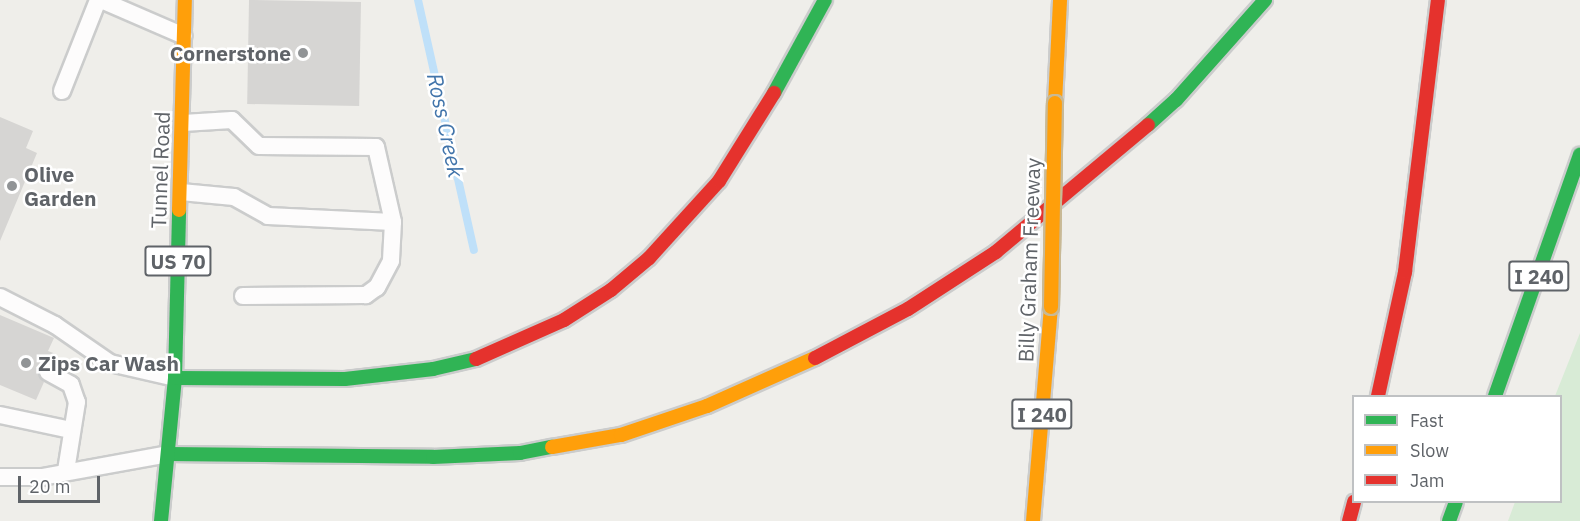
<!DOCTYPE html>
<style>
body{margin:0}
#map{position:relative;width:1580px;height:521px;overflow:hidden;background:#efeeea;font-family:"IBM Plex Sans",sans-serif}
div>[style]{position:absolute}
.green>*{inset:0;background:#d8ebd6}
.stream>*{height:8px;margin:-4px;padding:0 4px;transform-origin:4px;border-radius:4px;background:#bfe0f9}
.building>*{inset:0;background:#d6d5d3;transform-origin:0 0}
.roads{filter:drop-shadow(2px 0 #cbcccc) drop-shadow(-2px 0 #cbcccc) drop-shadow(0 2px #cbcccc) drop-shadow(0 -2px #cbcccc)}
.lane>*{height:16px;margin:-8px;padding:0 8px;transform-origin:8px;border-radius:8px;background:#fdfcfc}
.fast>*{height:14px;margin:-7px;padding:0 7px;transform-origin:7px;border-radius:7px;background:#30b455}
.slow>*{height:14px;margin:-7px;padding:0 7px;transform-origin:7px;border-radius:7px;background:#ff9f0a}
.jam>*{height:14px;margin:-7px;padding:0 7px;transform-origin:7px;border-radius:7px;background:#e5322d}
.bridges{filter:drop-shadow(2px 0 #c8b996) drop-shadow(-2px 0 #c8b996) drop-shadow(0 2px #c8b996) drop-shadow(0 -2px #c8b996)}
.slow-bridge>*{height:14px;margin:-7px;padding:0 7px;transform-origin:7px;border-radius:7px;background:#ff9f0a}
.dots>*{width:16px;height:16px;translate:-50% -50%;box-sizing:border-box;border:3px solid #fff;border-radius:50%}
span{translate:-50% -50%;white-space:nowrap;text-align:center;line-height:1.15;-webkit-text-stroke:5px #fff;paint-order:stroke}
.shield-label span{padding:2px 4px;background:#fff;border:2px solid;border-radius:4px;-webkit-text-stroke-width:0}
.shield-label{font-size:20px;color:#5f6368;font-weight:700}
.poi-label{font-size:21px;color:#5f6368;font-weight:700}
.right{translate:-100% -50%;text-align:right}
.left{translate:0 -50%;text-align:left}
.street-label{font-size:21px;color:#5f6368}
.water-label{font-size:22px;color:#4174aa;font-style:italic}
.legend{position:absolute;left:1352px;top:395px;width:210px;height:108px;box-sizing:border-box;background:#fff;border:2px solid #bfc1c3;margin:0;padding:8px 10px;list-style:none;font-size:18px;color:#5f6368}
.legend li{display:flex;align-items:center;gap:12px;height:30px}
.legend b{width:30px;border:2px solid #bfc1c3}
.scale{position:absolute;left:18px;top:476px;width:82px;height:27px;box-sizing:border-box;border:3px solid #5f6368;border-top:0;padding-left:8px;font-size:18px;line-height:21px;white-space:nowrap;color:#5f6368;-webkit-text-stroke:4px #fff;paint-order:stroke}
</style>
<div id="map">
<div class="green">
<div style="clip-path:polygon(1580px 333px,1580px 521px,1508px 521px,1515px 502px,1560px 502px,1560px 396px,1555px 396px)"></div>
</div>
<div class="stream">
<div style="left:418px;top:0;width:256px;rotate:77.4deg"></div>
</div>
<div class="building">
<div style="left:249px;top:0;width:112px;height:104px;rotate:1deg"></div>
<div style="clip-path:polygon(0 117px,33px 131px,26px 148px,37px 153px,0 241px)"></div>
<div style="clip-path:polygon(0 315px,54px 338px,48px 351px,56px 354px,52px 363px,39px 367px,39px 377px,44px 382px,36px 400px,0 385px)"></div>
</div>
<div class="roads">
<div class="lane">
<div style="left:101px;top:0;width:90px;rotate:23.4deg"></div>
<div style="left:62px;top:91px;width:98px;rotate:-68.4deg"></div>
<div style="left:183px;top:123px;width:49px;rotate:-3.5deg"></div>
<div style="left:232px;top:120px;width:37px;rotate:44deg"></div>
<div style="left:259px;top:146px;width:117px;rotate:0.5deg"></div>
<div style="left:376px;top:147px;width:77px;rotate:77.2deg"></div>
<div style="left:181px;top:192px;width:53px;rotate:5.4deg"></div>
<div style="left:234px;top:197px;width:39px;rotate:29deg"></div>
<div style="left:268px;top:216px;width:125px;rotate:2.7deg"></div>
<div style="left:393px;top:222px;width:39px;rotate:93deg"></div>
<div style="left:391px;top:261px;width:30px;rotate:118deg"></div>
<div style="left:377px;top:287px;width:14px;rotate:144deg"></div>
<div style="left:366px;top:295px;width:123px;rotate:179.5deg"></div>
<div style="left:0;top:297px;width:62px;rotate:27deg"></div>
<div style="left:55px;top:325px;width:67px;rotate:34.6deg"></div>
<div style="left:110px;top:363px;width:67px;rotate:13deg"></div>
<div style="left:48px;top:372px;width:26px;rotate:29deg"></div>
<div style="left:71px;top:385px;width:18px;rotate:71deg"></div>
<div style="left:77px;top:402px;width:70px;rotate:99.1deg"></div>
<div style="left:0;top:415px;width:73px;rotate:11.9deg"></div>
<div style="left:0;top:477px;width:42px"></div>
<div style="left:42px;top:477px;width:128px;rotate:-10.3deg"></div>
</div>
<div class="fast">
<div style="left:774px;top:93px;width:106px;rotate:-61.3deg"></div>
<div style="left:1148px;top:125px;width:38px;rotate:-42deg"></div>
<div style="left:1176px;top:100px;width:134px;rotate:-48.3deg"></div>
<div style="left:175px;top:378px;width:170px;rotate:0.3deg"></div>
<div style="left:345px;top:379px;width:89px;rotate:-6.5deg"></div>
<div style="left:433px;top:369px;width:44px;rotate:-13.1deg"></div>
<div style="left:1495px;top:396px;width:256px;rotate:-70.6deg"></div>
<div style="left:168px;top:454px;width:265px;rotate:0.6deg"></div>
<div style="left:433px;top:457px;width:87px;rotate:-2.6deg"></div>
<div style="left:520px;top:453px;width:33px;rotate:-11deg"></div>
<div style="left:161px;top:521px;width:144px;rotate:-84.4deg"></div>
<div style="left:175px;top:378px;width:168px;rotate:-88.6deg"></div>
<div style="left:1449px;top:521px;width:20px;rotate:-70deg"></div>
</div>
<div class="slow">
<div style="left:1055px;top:103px;width:103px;rotate:-87.2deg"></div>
<div style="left:179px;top:210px;width:210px;rotate:-88.4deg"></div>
<div style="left:552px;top:447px;width:70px;rotate:-9.9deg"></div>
<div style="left:621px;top:435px;width:91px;rotate:-18.6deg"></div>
<div style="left:707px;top:406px;width:118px;rotate:-24deg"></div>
<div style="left:1033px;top:521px;width:215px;rotate:-85.2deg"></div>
</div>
<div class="jam">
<div style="left:815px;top:358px;width:105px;rotate:-27.8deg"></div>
<div style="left:908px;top:309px;width:105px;rotate:-32.9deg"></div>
<div style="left:996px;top:252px;width:198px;rotate:-39.9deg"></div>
<div style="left:476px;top:359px;width:96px;rotate:-23.9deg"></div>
<div style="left:564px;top:320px;width:56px;rotate:-32.6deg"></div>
<div style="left:611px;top:290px;width:50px;rotate:-40.1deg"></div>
<div style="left:649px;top:258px;width:104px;rotate:-47.7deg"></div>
<div style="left:719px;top:181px;width:104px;rotate:-58deg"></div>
<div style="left:1378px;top:396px;width:127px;rotate:-77.7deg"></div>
<div style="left:1405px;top:272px;width:274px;rotate:-83.1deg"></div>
<div style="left:1349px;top:521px;width:20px;rotate:-75deg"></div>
</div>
</div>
<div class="bridges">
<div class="slow-bridge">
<div style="left:1051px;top:307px;width:204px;rotate:-88.9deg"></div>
</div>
</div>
<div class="dots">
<div style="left:303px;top:53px;background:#919496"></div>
<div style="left:12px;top:186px;background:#919496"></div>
<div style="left:26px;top:363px;background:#919496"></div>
</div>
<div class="shield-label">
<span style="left:178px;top:261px">US 70</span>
<span style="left:1539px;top:276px">I 240</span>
<span style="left:1042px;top:414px">I 240</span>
</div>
<div class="poi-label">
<span class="right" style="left:291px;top:53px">Cornerstone</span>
<span class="left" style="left:24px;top:186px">Olive<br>Garden</span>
<span class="left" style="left:38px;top:363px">Zips Car Wash</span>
</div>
<div class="street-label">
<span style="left:160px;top:170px;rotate:-88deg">Tunnel Road</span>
<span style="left:1029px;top:260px;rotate:-88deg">Billy Graham Freeway</span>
</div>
<div class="water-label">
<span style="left:446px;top:125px;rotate:78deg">Ross Creek</span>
</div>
<ul class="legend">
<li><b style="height:8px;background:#30b455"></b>Fast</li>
<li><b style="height:8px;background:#ff9f0a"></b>Slow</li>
<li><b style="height:8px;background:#e5322d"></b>Jam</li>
</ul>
<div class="scale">20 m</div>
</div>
